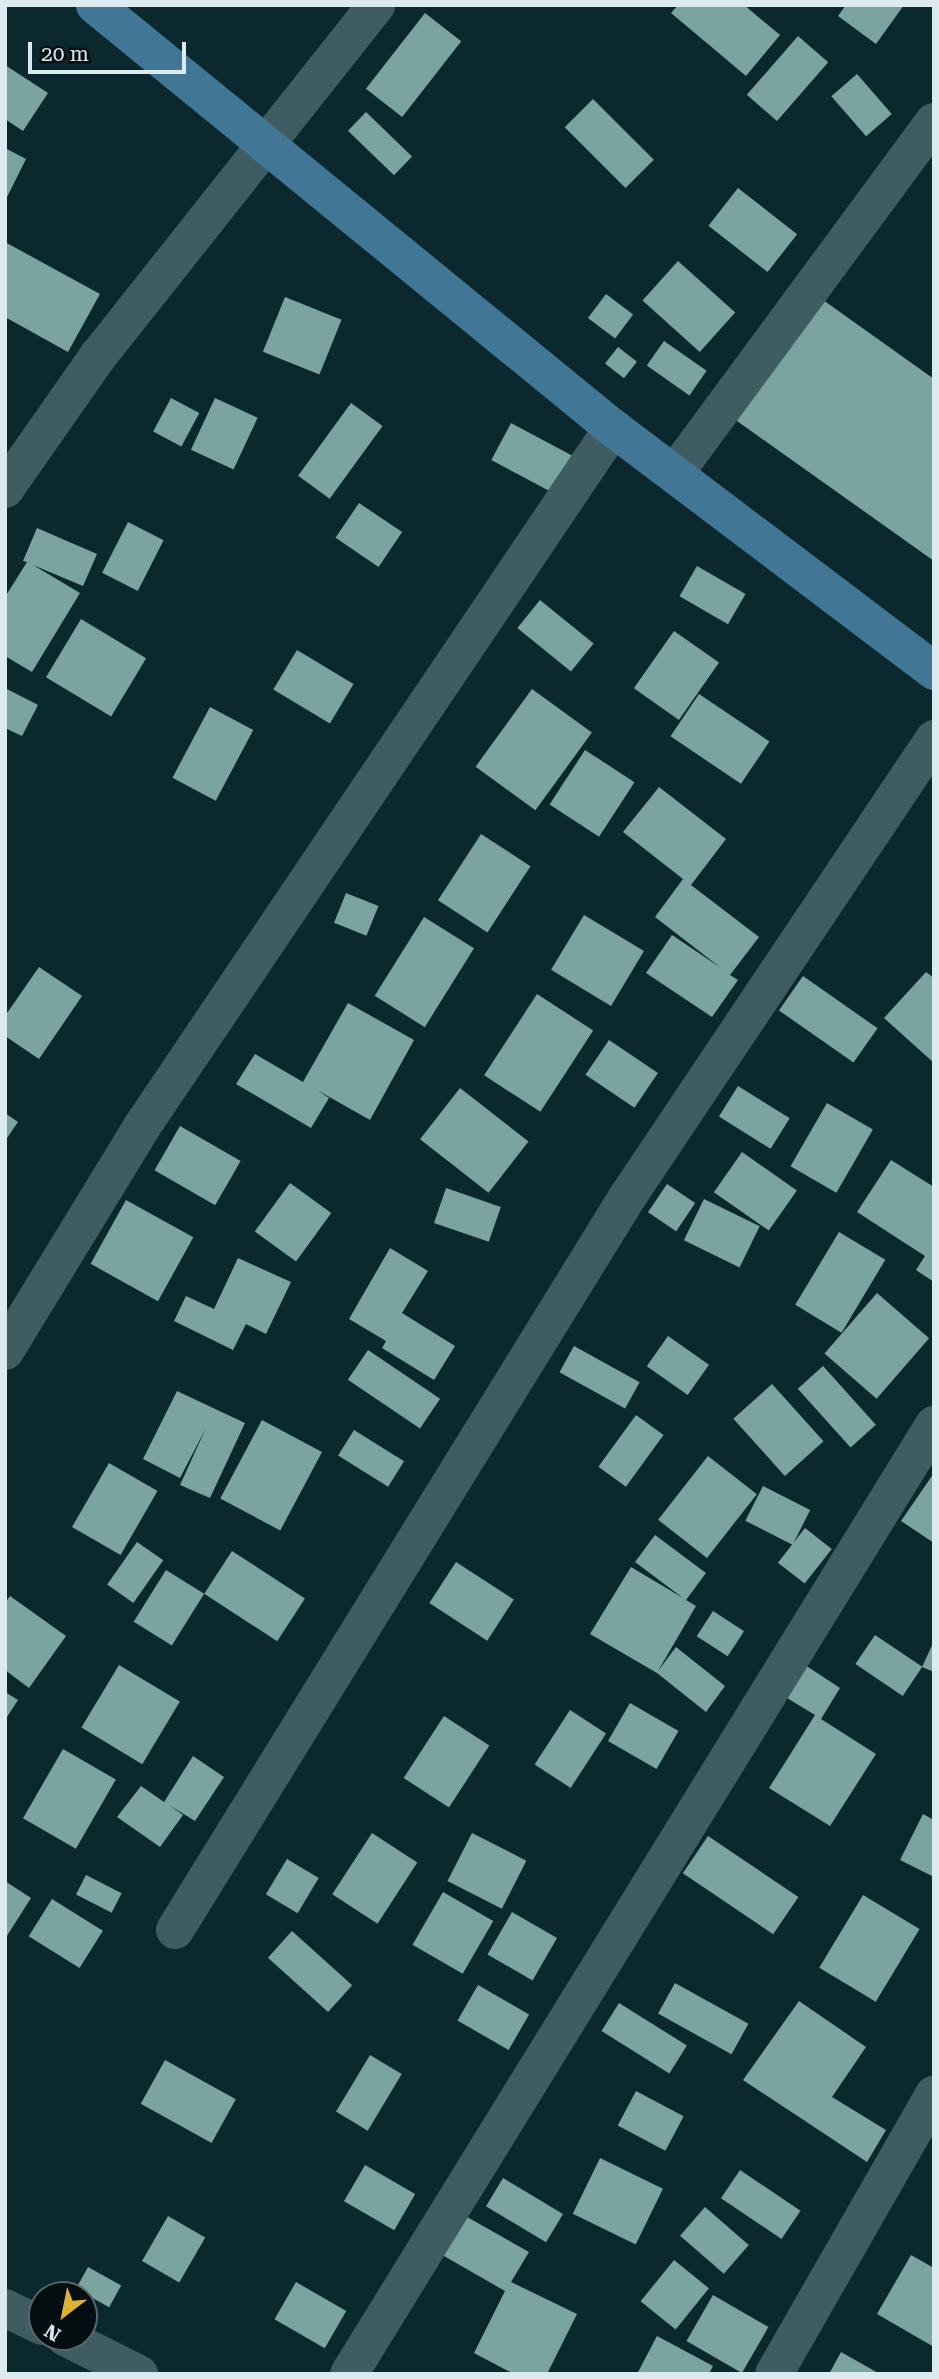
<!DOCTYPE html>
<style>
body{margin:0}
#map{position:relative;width:939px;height:2379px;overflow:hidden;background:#0a282e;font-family:"Roboto Serif",serif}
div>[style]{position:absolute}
.building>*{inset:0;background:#7ba4a1;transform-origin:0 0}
.minor>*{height:38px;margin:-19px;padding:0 19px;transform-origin:19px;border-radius:19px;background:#3f5c63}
.major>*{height:38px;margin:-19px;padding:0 19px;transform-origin:19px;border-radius:19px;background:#417795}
span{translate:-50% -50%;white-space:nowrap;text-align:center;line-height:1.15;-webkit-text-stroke:7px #040e11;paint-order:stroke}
.frame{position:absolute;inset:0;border:7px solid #daeaee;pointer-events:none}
.north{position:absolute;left:28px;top:2281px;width:70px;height:70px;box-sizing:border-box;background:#040e11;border:2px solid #5a6669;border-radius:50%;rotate:212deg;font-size:19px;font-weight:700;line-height:28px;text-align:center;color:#daeaee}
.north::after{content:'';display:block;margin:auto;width:24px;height:32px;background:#dcb233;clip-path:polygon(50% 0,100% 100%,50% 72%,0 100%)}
.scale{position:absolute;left:28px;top:42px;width:158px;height:32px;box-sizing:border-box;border:4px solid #daeaee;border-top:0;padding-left:9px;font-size:21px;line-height:24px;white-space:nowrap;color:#daeaee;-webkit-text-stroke:5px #040e11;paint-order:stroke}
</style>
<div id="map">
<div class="building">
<div style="clip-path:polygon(678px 5px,744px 5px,780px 35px,746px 76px,671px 13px)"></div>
<div style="clip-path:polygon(846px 5px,904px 5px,876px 44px,838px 16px)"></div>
<div style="left:425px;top:13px;width:46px;height:96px;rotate:38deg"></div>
<div style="left:798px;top:36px;width:40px;height:78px;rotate:41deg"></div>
<div style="clip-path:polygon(5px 65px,48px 93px,23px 131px,5px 119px)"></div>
<div style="left:857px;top:74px;width:53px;height:34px;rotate:49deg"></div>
<div style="left:593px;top:99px;width:86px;height:40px;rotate:45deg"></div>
<div style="left:366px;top:112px;width:64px;height:26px;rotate:44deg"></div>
<div style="clip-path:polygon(5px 148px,26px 159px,5px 201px)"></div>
<div style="left:738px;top:188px;width:75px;height:48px;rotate:38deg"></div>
<div style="clip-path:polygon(5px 242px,100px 294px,68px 352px,5px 317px)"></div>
<div style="left:678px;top:261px;width:77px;height:53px;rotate:42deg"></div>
<div style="left:606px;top:294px;width:34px;height:30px;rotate:37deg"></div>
<div style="clip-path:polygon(816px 295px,934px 379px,934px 561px,730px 416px)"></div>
<div style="left:285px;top:297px;width:61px;height:59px;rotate:22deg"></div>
<div style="left:664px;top:341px;width:52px;height:30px;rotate:35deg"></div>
<div style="left:618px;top:347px;width:24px;height:21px;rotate:38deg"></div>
<div style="left:171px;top:398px;width:32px;height:38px;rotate:28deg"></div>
<div style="left:215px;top:398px;width:47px;height:57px;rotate:25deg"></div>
<div style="left:351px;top:403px;width:39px;height:90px;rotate:36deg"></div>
<div style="left:511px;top:423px;width:69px;height:42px;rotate:28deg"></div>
<div style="left:359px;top:503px;width:52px;height:42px;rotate:34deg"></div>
<div style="left:128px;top:522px;width:40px;height:57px;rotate:27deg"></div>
<div style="clip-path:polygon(37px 528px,97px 554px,83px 586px,33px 565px,80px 593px,32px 672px,5px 656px,5px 597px,27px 562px,23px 561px)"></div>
<div style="left:697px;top:566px;width:56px;height:35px;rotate:30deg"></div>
<div style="left:540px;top:600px;width:69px;height:36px;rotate:39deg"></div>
<div style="left:81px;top:619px;width:76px;height:68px;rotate:31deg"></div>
<div style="left:674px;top:631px;width:55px;height:70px;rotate:35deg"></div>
<div style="left:297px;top:650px;width:66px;height:46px;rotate:31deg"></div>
<div style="clip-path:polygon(5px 688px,38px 705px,22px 736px,5px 728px)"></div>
<div style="left:532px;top:689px;width:74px;height:96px;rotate:36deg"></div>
<div style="left:699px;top:694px;width:85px;height:51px;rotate:34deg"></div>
<div style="left:210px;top:707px;width:49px;height:80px;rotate:28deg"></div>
<div style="left:585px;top:750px;width:59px;height:65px;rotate:33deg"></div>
<div style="clip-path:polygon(659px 787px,726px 839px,691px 885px,759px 937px,730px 975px,738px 980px,712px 1017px,646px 973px,672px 935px,721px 968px,655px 917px,683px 879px,623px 832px)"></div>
<div style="left:481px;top:834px;width:59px;height:79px;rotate:33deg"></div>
<div style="left:346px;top:893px;width:35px;height:32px;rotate:22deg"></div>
<div style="left:584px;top:915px;width:70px;height:64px;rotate:31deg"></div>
<div style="left:424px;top:917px;width:59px;height:93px;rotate:32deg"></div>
<div style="clip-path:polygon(39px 967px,82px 996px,39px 1059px,5px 1036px,5px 1016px)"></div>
<div style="clip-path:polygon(926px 972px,934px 978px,934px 1063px,884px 1018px)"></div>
<div style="left:803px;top:976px;width:91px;height:42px;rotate:35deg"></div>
<div style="left:537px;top:994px;width:67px;height:97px;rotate:33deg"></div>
<div style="clip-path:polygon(348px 1003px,414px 1040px,370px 1120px,317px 1090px,329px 1098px,311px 1128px,236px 1084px,255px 1054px,303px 1082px)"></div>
<div style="left:609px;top:1040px;width:59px;height:42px;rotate:34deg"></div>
<div style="left:738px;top:1086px;width:61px;height:36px;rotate:32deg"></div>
<div style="left:460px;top:1088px;width:87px;height:65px;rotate:38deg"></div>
<div style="left:827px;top:1103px;width:53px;height:73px;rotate:30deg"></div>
<div style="clip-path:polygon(5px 1113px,18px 1122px,5px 1141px)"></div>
<div style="left:180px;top:1126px;width:70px;height:51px;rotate:30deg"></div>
<div style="left:742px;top:1152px;width:67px;height:49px;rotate:35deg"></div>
<div style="clip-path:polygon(891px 1160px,934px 1187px,934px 1282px,916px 1270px,925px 1256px,857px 1212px)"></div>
<div style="left:290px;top:1183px;width:51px;height:60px;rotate:36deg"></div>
<div style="left:667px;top:1184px;width:34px;height:34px;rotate:34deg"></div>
<div style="left:446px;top:1188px;width:58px;height:37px;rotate:19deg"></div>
<div style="left:704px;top:1199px;width:62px;height:46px;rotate:26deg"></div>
<div style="left:126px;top:1200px;width:77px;height:73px;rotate:29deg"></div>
<div style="left:839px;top:1232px;width:54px;height:85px;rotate:31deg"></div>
<div style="clip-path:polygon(390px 1248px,428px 1271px,402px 1313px,455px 1346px,434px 1380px,382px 1348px,386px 1341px,349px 1319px)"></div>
<div style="clip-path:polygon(238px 1258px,291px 1282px,266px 1334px,246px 1324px,233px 1350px,174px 1321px,186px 1296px,214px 1309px)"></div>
<div style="left:877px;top:1293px;width:69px;height:80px;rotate:41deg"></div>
<div style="left:668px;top:1336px;width:50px;height:37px;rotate:35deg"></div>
<div style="left:574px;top:1346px;width:75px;height:30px;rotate:29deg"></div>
<div style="left:368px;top:1350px;width:87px;height:36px;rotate:34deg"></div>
<div style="left:823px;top:1366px;width:79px;height:34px;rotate:48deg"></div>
<div style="left:772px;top:1384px;width:77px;height:52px;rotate:48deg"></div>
<div style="clip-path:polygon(177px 1391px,245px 1423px,210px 1498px,180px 1485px,206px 1428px,180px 1478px,143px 1459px)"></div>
<div style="left:636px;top:1415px;width:34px;height:64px;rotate:36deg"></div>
<div style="left:262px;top:1420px;width:68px;height:89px;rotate:28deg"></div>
<div style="left:354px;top:1430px;width:59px;height:30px;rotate:32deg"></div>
<div style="left:708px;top:1456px;width:62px;height:81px;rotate:38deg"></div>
<div style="left:109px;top:1463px;width:56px;height:74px;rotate:30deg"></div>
<div style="clip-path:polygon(934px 1473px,934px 1543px,901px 1521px)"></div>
<div style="left:763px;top:1486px;width:53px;height:39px;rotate:27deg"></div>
<div style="left:805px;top:1528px;width:34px;height:44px;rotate:38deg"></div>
<div style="clip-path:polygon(655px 1535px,706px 1573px,686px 1600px,696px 1606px,658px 1671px,676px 1647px,725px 1686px,706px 1712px,657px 1673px,590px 1634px,631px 1567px,683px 1598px,635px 1562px)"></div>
<div style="left:137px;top:1542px;width:32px;height:52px;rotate:35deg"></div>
<div style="left:232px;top:1551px;width:87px;height:51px;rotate:33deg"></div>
<div style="left:456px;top:1562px;width:69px;height:49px;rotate:33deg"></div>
<div style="left:166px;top:1570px;width:45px;height:61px;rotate:32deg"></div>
<div style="clip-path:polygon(10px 1596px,66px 1636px,29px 1688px,5px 1670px,5px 1603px)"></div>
<div style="left:713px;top:1611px;width:37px;height:30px;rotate:33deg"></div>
<div style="left:875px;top:1635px;width:57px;height:35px;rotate:34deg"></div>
<div style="clip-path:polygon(934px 1641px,934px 1672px,922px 1667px)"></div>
<div style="clip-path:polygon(802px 1663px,840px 1688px,821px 1719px,876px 1754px,830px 1826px,769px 1788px,815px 1715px,782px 1695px)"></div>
<div style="left:119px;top:1665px;width:71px;height:73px;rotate:31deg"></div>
<div style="clip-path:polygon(5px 1692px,18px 1700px,5px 1720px)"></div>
<div style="left:630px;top:1703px;width:56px;height:44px;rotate:30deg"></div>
<div style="left:570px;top:1710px;width:43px;height:65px;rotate:33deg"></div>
<div style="left:444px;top:1716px;width:54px;height:74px;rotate:33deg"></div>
<div style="left:63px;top:1749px;width:61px;height:80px;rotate:30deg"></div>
<div style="clip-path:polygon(193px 1756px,224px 1777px,195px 1821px,169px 1805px,183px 1815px,160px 1847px,117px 1817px,141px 1786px,164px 1802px)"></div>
<div style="clip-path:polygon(923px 1814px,934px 1820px,934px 1877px,900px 1860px)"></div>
<div style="left:372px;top:1833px;width:54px;height:73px;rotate:33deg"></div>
<div style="left:472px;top:1833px;width:61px;height:54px;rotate:27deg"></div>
<div style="left:708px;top:1836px;width:109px;height:45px;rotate:34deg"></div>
<div style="left:287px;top:1859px;width:37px;height:41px;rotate:31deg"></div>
<div style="left:86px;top:1875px;width:40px;height:22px;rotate:27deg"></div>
<div style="clip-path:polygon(5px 1881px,31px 1898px,5px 1939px)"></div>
<div style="left:443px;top:1892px;width:58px;height:61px;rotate:30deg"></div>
<div style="left:863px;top:1895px;width:66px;height:85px;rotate:31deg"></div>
<div style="left:52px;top:1899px;width:60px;height:44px;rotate:32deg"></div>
<div style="left:512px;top:1912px;width:52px;height:49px;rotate:30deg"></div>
<div style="left:292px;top:1931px;width:81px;height:36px;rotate:42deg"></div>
<div style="left:675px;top:1983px;width:84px;height:35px;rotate:29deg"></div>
<div style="left:478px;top:1985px;width:59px;height:41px;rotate:30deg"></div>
<div style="clip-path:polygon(799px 2001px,866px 2047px,832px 2097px,886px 2130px,867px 2162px,743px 2080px)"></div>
<div style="left:619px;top:2003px;width:80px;height:33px;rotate:32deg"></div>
<div style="left:370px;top:2055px;width:37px;height:66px;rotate:31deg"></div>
<div style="left:165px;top:2060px;width:81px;height:50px;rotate:29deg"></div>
<div style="left:636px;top:2091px;width:54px;height:39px;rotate:28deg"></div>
<div style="left:600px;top:2158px;width:70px;height:62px;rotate:26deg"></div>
<div style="left:365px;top:2165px;width:58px;height:42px;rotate:30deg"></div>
<div style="left:740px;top:2170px;width:73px;height:34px;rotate:34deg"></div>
<div style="left:503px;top:2178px;width:70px;height:33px;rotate:31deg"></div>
<div style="left:705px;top:2207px;width:58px;height:38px;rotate:41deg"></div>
<div style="clip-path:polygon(460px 2213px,529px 2252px,511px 2282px,577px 2314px,547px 2374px,514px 2374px,474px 2353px,505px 2291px,437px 2252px)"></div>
<div style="left:168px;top:2216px;width:43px;height:52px;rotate:30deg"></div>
<div style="clip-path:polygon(911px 2255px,934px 2268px,934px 2347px,877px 2314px)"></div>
<div style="left:674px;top:2260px;width:45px;height:53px;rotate:39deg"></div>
<div style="left:88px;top:2267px;width:38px;height:25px;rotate:29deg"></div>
<div style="left:296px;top:2282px;width:58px;height:43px;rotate:30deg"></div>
<div style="left:713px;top:2295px;width:64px;height:53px;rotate:30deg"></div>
<div style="clip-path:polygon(657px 2336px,713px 2366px,709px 2374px,637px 2374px)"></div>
<div style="clip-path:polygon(841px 2352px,880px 2374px,829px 2374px)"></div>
</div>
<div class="minor">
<div style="left:675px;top:473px;width:436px;rotate:-53.6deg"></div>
<div style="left:5px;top:489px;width:164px;rotate:-55deg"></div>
<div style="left:99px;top:355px;width:446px;rotate:-51.6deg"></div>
<div style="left:5px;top:1351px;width:265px;rotate:-58.6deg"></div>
<div style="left:143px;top:1125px;width:841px;rotate:-56.01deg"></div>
<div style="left:175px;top:1930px;width:863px;rotate:-58.32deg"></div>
<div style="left:628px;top:1196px;width:550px;rotate:-56.19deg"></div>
<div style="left:5px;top:2308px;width:41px;rotate:25.9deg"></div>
<div style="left:65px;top:2337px;width:83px;rotate:26.6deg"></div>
<div style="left:349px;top:2374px;width:1115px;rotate:-58.35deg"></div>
<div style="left:774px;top:2374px;width:322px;rotate:-60.2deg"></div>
</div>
<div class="major">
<div style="left:95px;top:5px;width:669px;rotate:39.24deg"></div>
<div style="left:613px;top:428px;width:403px;rotate:37.1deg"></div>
</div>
<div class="frame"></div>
<div class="north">N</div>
<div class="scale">20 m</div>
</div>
